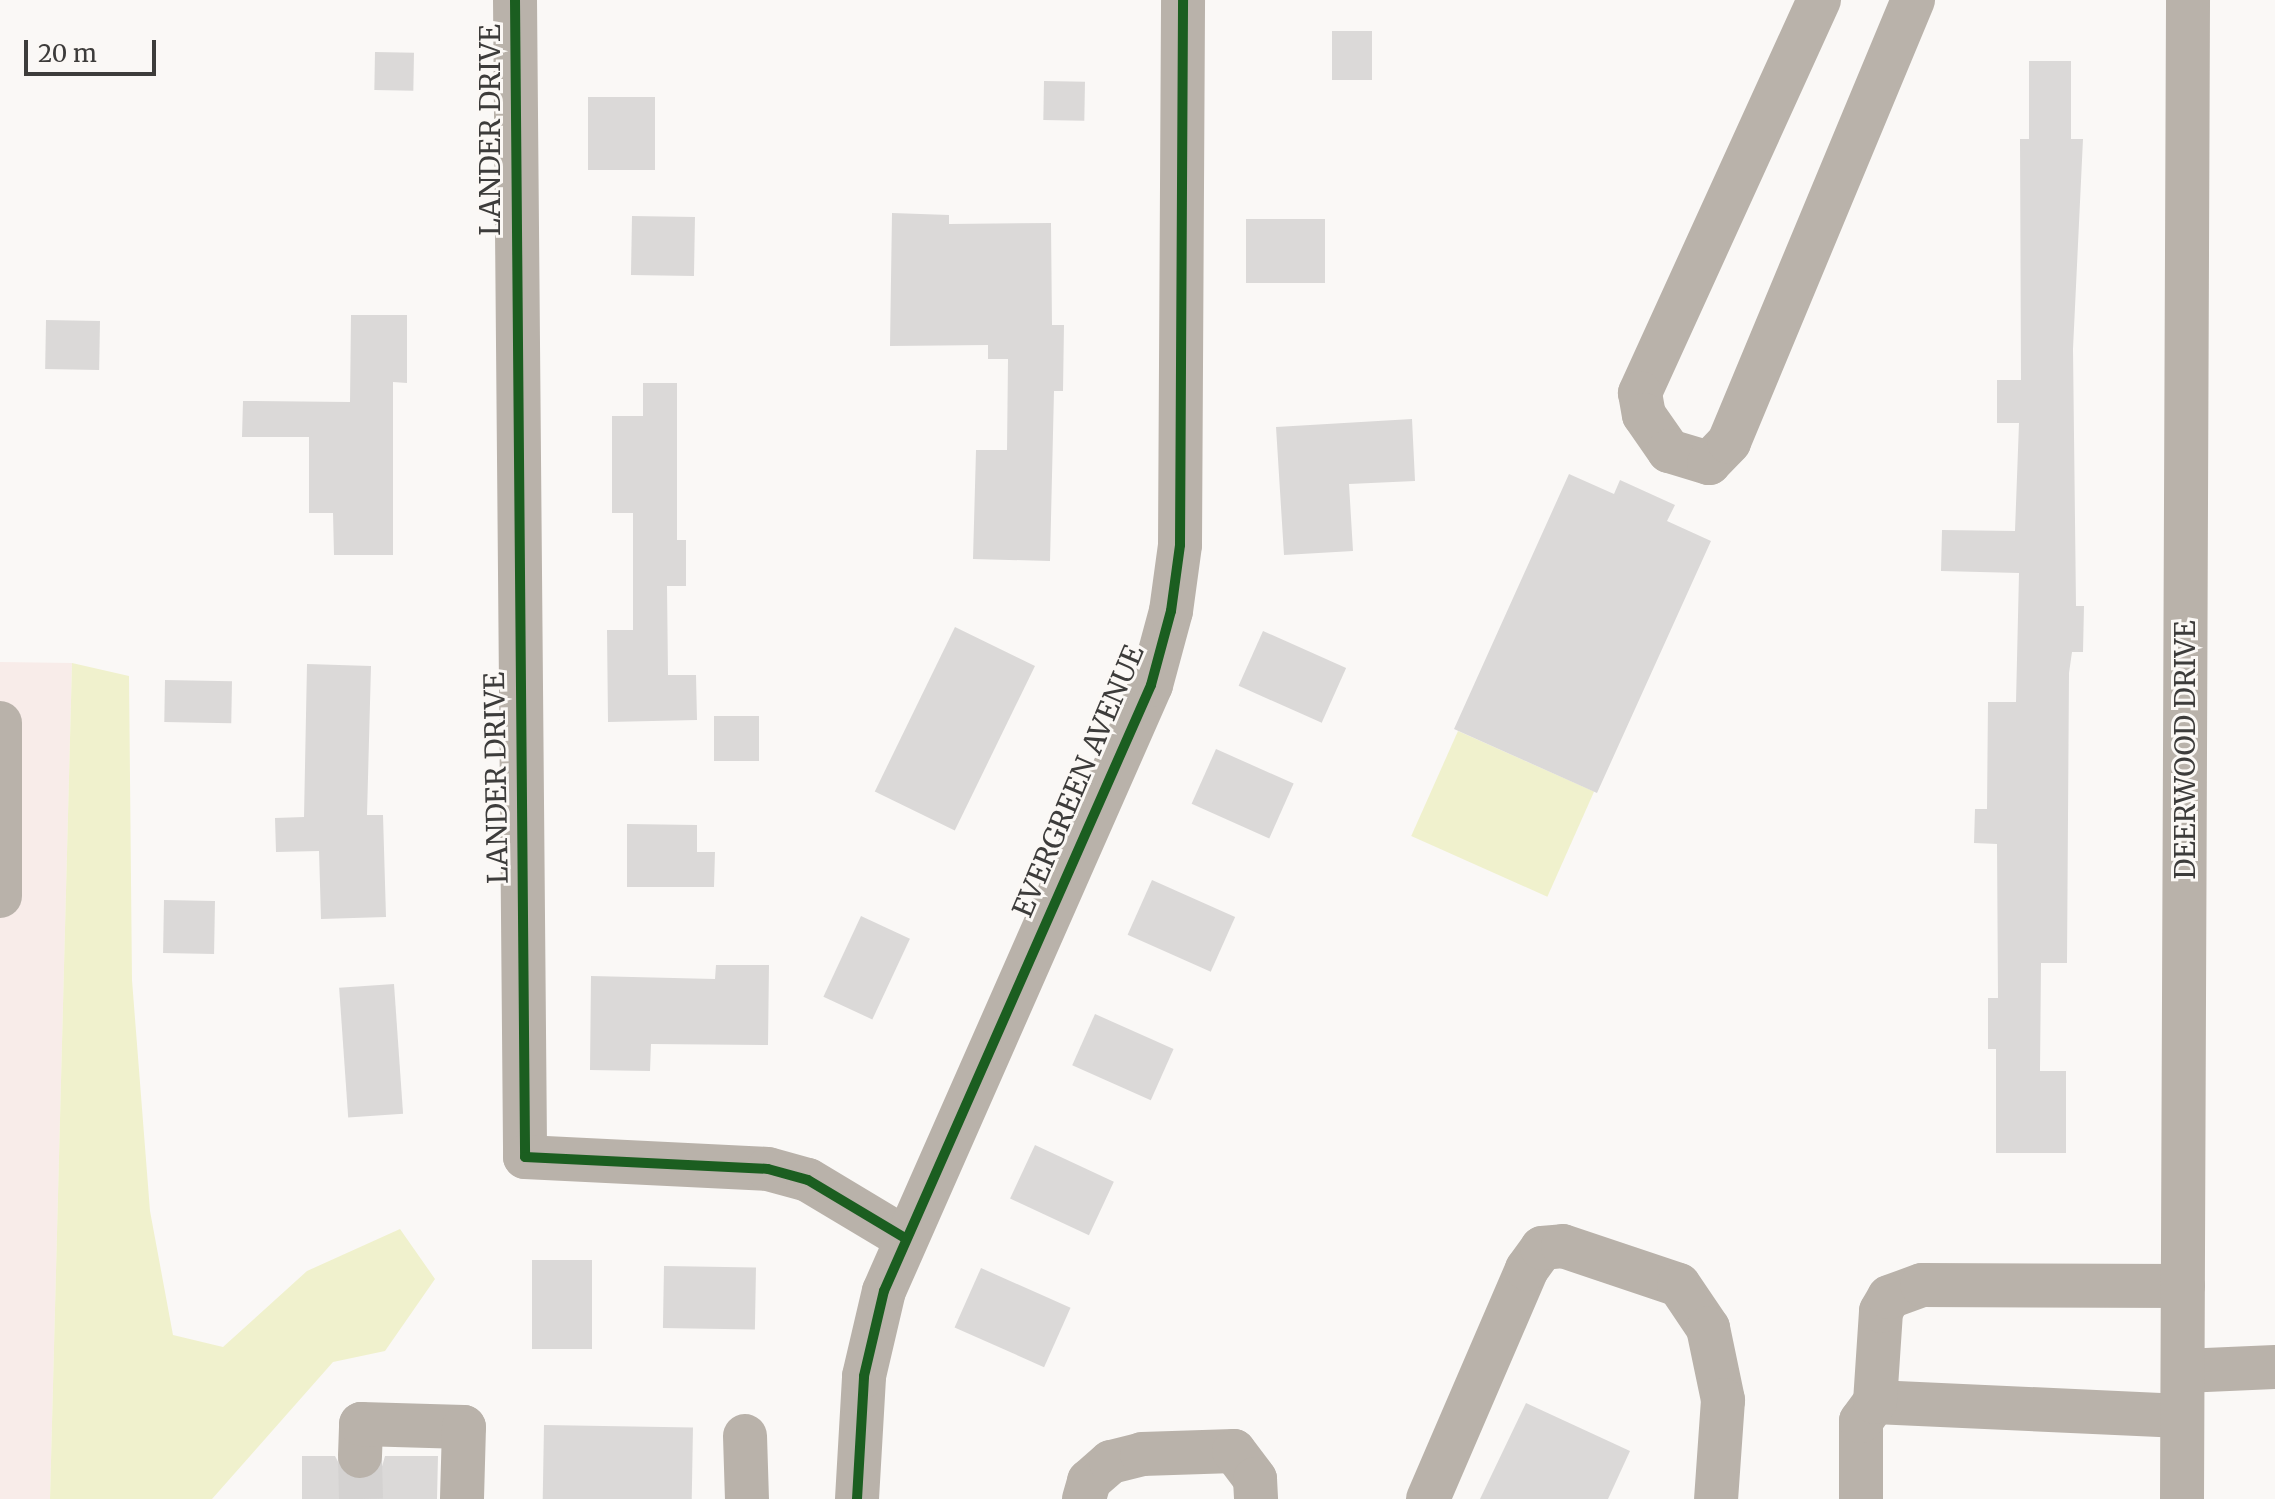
<!DOCTYPE html>
<style>
body{margin:0}
#map{position:relative;width:2275px;height:1499px;overflow:hidden;background:#faf8f6;font-family:Merriweather,serif}
div>[style]{position:absolute}
.commercial>*{inset:0;background:#f8ece9}
.green>*{inset:0;background:#f0f1cd;transform-origin:0 0}
.building>*{inset:0;background:#dbd9d8;transform-origin:0 0}
.minor-tunnel>*{height:44px;margin-top:-22px;transform-origin:0;background:repeating-linear-gradient(90deg,#d4d2d1 0 44px,transparent 0 66px)}
.minor>*{height:44px;margin:-22px;padding:0 22px;transform-origin:22px;border-radius:22px;background:#b9b2aa}
.cycleway>*{height:10px;margin:-5px;padding:0 5px;transform-origin:5px;border-radius:5px;background:#1b5e20}
span{translate:-50% -50%;white-space:nowrap;text-align:center;line-height:1.15;-webkit-text-stroke:6px #fbf8f5;paint-order:stroke}
.street-label{font-size:28px;color:#3d3c3b}
.scale{position:absolute;left:24px;top:40px;width:132px;height:36px;box-sizing:border-box;border:4px solid #3d3c3b;border-top:0;padding-left:10px;font-size:24px;line-height:28px;white-space:nowrap;color:#3d3c3b;-webkit-text-stroke:6px #fbf8f5;paint-order:stroke}
</style>
<div id="map">
<div class="commercial">
<div style="clip-path:polygon(0 662px,72px 663px,50px 1499px,0 1499px)"></div>
</div>
<div class="green">
<div style="clip-path:polygon(72px 663px,129px 676px,132px 980px,150px 1211px,173px 1335px,223px 1347px,307px 1271px,400px 1229px,435px 1279px,385px 1351px,333px 1362px,212px 1499px,50px 1499px)"></div>
<div style="left:1458px;top:731px;width:149px;height:115px;rotate:24deg"></div>
</div>
<div class="building">
<div style="left:1332px;top:31px;width:40px;height:49px"></div>
<div style="left:375px;top:52px;width:39px;height:38px;rotate:1deg"></div>
<div style="clip-path:polygon(2029px 61px,2071px 61px,2071px 139px,2083px 139px,2073px 349px,2076px 606px,2084px 606px,2083px 652px,2072px 652px,2069px 673px,2067px 963px,2041px 963px,2040px 1071px,2066px 1071px,2066px 1153px,1996px 1153px,1996px 1049px,1988px 1049px,1988px 998px,1998px 998px,1997px 844px,1974px 843px,1975px 809px,1987px 809px,1988px 702px,2016px 702px,2019px 573px,1941px 571px,1942px 530px,2015px 531px,2019px 423px,1997px 423px,1997px 380px,2021px 380px,2020px 139px,2029px 139px)"></div>
<div style="left:1044px;top:81px;width:41px;height:39px;rotate:1deg"></div>
<div style="left:588px;top:97px;width:67px;height:73px"></div>
<div style="clip-path:polygon(892px 213px,949px 215px,949px 224px,1051px 223px,1052px 325px,1064px 325px,1063px 391px,1054px 391px,1050px 561px,973px 559px,976px 450px,1007px 450px,1008px 359px,988px 359px,988px 345px,890px 346px)"></div>
<div style="left:632px;top:216px;width:63px;height:59px;rotate:1deg"></div>
<div style="left:1246px;top:219px;width:79px;height:64px"></div>
<div style="clip-path:polygon(351px 315px,407px 315px,407px 383px,393px 382px,393px 555px,334px 555px,333px 513px,309px 513px,309px 437px,242px 437px,243px 401px,350px 402px)"></div>
<div style="left:46px;top:320px;width:54px;height:49px;rotate:1deg"></div>
<div style="clip-path:polygon(643px 383px,677px 383px,677px 540px,686px 540px,686px 586px,667px 586px,668px 675px,696px 675px,697px 720px,608px 722px,607px 630px,633px 630px,633px 513px,612px 513px,612px 416px,643px 416px)"></div>
<div style="clip-path:polygon(1412px 419px,1415px 481px,1349px 484px,1353px 551px,1284px 555px,1276px 427px)"></div>
<div style="clip-path:polygon(1569px 474px,1614px 494px,1620px 480px,1675px 505px,1667px 521px,1711px 541px,1597px 793px,1454px 729px)"></div>
<div style="left:955px;top:627px;width:89px;height:183px;rotate:26deg"></div>
<div style="left:1263px;top:631px;width:91px;height:60px;rotate:24deg"></div>
<div style="clip-path:polygon(307px 664px,371px 666px,367px 815px,383px 815px,386px 917px,321px 919px,319px 851px,276px 852px,275px 818px,304px 817px)"></div>
<div style="left:165px;top:680px;width:67px;height:42px;rotate:1deg"></div>
<div style="left:714px;top:716px;width:45px;height:45px"></div>
<div style="left:1216px;top:749px;width:85px;height:60px;rotate:24deg"></div>
<div style="clip-path:polygon(627px 824px,697px 825px,697px 852px,715px 852px,714px 887px,627px 887px)"></div>
<div style="left:1152px;top:880px;width:91px;height:60px;rotate:24deg"></div>
<div style="left:164px;top:900px;width:51px;height:53px;rotate:1deg"></div>
<div style="left:861px;top:916px;width:54px;height:89px;rotate:25deg"></div>
<div style="clip-path:polygon(716px 965px,769px 965px,768px 1045px,651px 1044px,650px 1071px,590px 1070px,591px 976px,715px 979px)"></div>
<div style="left:394px;top:984px;width:130px;height:55px;rotate:86deg"></div>
<div style="left:1095px;top:1014px;width:86px;height:56px;rotate:24deg"></div>
<div style="left:1035px;top:1145px;width:87px;height:59px;rotate:25deg"></div>
<div style="left:532px;top:1260px;width:60px;height:89px"></div>
<div style="left:664px;top:1266px;width:92px;height:62px;rotate:1deg"></div>
<div style="left:981px;top:1268px;width:98px;height:65px;rotate:24deg"></div>
<div style="clip-path:polygon(1526px 1403px,1630px 1451px,1608px 1499px,1480px 1499px)"></div>
<div style="left:544px;top:1425px;width:149px;height:74px;rotate:1deg"></div>
<div style="clip-path:polygon(302px 1456px,335px 1456px,346px 1477px,360px 1481px,381px 1470px,385px 1456px,438px 1456px,437px 1499px,302px 1499px)"></div>
</div>
<div class="minor-tunnel">
<div style="left:360px;top:1456px;width:43px;rotate:88.7deg"></div>
</div>
<div class="minor">
<div style="left:515px;top:0;width:1157px;rotate:89.5deg"></div>
<div style="left:525px;top:1157px;width:243px;rotate:2.8deg"></div>
<div style="left:768px;top:1169px;width:41px;rotate:15.4deg"></div>
<div style="left:808px;top:1180px;width:113px;rotate:30.9deg"></div>
<div style="left:1819px;top:0;width:432px;rotate:114.5deg"></div>
<div style="left:1640px;top:393px;width:22px;rotate:80deg"></div>
<div style="left:1644px;top:415px;width:44px;rotate:55.2deg"></div>
<div style="left:1669px;top:451px;width:42px;rotate:16.7deg"></div>
<div style="left:1709px;top:463px;width:29px;rotate:-46deg"></div>
<div style="left:1729px;top:442px;width:479px;rotate:-67.4deg"></div>
<div style="left:0;top:723px;width:173px;rotate:90deg"></div>
<div style="left:2183px;top:1371px;width:92px;rotate:-2.5deg"></div>
<div style="left:1875px;top:1402px;width:307px;rotate:2.6deg"></div>
<div style="left:745px;top:1436px;width:63px;rotate:88.2deg"></div>
<div style="left:360px;top:1456px;width:32px;rotate:-88deg"></div>
<div style="left:361px;top:1424px;width:103px;rotate:1.7deg"></div>
<div style="left:464px;top:1427px;width:72px;rotate:91.6deg"></div>
<div style="left:857px;top:1499px;width:123px;rotate:-86.7deg"></div>
<div style="left:864px;top:1376px;width:87px;rotate:-76.8deg"></div>
<div style="left:884px;top:1291px;width:662px;rotate:-66.22deg"></div>
<div style="left:1151px;top:685px;width:77px;rotate:-74.9deg"></div>
<div style="left:1171px;top:611px;width:67px;rotate:-82.2deg"></div>
<div style="left:1180px;top:545px;width:545px;rotate:-89.68deg"></div>
<div style="left:1084px;top:1499px;width:19px;rotate:-74deg"></div>
<div style="left:1089px;top:1481px;width:29px;rotate:-41deg"></div>
<div style="left:1111px;top:1462px;width:32px;rotate:-14deg"></div>
<div style="left:1142px;top:1454px;width:92px;rotate:-1.9deg"></div>
<div style="left:1234px;top:1451px;width:35px;rotate:53deg"></div>
<div style="left:1255px;top:1479px;width:20px;rotate:87deg"></div>
<div style="left:1428px;top:1499px;width:250px;rotate:-66.7deg"></div>
<div style="left:1527px;top:1269px;width:26px;rotate:-54deg"></div>
<div style="left:1542px;top:1248px;width:21px;rotate:-5deg"></div>
<div style="left:1563px;top:1246px;width:122px;rotate:18.6deg"></div>
<div style="left:1679px;top:1285px;width:52px;rotate:56deg"></div>
<div style="left:1708px;top:1328px;width:74px;rotate:78.2deg"></div>
<div style="left:1723px;top:1400px;width:99px;rotate:94deg"></div>
<div style="left:1861px;top:1499px;width:78px;rotate:-90deg"></div>
<div style="left:1861px;top:1421px;width:24px;rotate:-54deg"></div>
<div style="left:1875px;top:1402px;width:91px;rotate:-86.2deg"></div>
<div style="left:1881px;top:1311px;width:16px;rotate:-60deg"></div>
<div style="left:1889px;top:1297px;width:35px;rotate:-20deg"></div>
<div style="left:1922px;top:1285px;width:261px;rotate:0.2deg"></div>
<div style="left:2182px;top:1499px;width:1499px;rotate:-89.77deg"></div>
</div>
<div class="cycleway">
<div style="left:515px;top:0;width:1157px;rotate:89.5deg"></div>
<div style="left:525px;top:1157px;width:243px;rotate:2.8deg"></div>
<div style="left:768px;top:1169px;width:41px;rotate:15.4deg"></div>
<div style="left:808px;top:1180px;width:113px;rotate:30.9deg"></div>
<div style="left:857px;top:1499px;width:123px;rotate:-86.7deg"></div>
<div style="left:864px;top:1376px;width:87px;rotate:-76.8deg"></div>
<div style="left:884px;top:1291px;width:662px;rotate:-66.22deg"></div>
<div style="left:1151px;top:685px;width:77px;rotate:-74.9deg"></div>
<div style="left:1171px;top:611px;width:67px;rotate:-82.2deg"></div>
<div style="left:1180px;top:545px;width:545px;rotate:-89.68deg"></div>
</div>
<div class="street-label">
<span style="left:490px;top:130px;rotate:-90deg">LANDER DRIVE</span>
<span style="left:2185px;top:750px;rotate:-90deg">DEERWOOD DRIVE</span>
<span style="left:496px;top:778px;rotate:-91deg">LANDER DRIVE</span>
<span style="left:1078px;top:781px;rotate:-67deg">EVERGREEN AVENUE</span>
</div>
<div class="scale">20 m</div>
</div>
